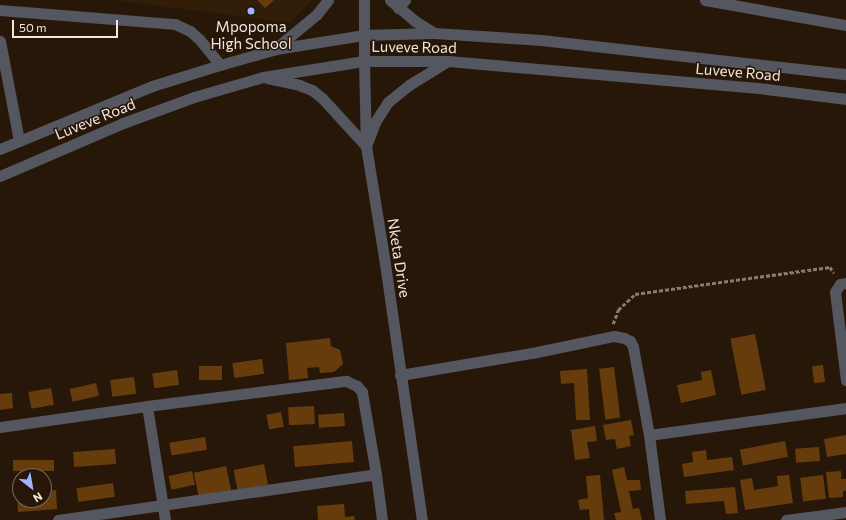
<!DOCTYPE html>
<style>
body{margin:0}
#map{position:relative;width:846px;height:520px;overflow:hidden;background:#271709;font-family:Commissioner,sans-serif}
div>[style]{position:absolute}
.built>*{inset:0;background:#311d08}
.building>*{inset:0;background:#673c0d;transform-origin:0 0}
.path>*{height:2.5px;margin-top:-1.25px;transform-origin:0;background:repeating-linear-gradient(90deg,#887a6e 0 4px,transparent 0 6px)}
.minor>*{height:11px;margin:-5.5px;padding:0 5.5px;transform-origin:5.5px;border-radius:5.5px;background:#545660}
.tertiary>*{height:11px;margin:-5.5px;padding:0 5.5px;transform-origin:5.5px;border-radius:5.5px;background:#545660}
.dots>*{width:11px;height:11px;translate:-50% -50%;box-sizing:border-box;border:2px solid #271709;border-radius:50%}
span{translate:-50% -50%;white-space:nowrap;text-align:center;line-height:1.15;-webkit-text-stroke:3px #271709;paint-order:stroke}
.poi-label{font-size:15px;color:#f2e6dd}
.street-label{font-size:15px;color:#f2e6dd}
.north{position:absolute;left:12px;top:468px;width:40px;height:40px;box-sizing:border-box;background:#271709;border:1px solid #786a5e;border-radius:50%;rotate:149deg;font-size:11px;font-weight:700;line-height:16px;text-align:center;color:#f2e6dd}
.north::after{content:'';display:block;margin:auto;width:14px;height:18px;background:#a3b2fd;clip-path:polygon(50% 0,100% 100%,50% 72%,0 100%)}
.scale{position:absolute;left:12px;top:20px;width:106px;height:18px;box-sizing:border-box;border:2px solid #f2e6dd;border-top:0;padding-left:5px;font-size:12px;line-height:14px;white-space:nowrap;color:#f2e6dd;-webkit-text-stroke:3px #271709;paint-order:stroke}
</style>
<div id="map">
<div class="built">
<div style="clip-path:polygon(113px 0,312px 0,290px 23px)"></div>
</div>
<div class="building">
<div style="clip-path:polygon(257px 0,274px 0,265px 8px)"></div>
<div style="left:755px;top:334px;width:57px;height:25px;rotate:79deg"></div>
<div style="clip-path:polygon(330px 338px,331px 346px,340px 350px,343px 364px,334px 372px,320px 373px,319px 367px,307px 368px,308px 378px,289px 380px,286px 343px)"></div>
<div style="left:262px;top:359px;width:15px;height:30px;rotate:82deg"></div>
<div style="left:823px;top:365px;width:17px;height:11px;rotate:83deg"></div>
<div style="left:222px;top:366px;width:14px;height:23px;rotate:90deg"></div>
<div style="left:614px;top:367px;width:51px;height:15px;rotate:83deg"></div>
<div style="clip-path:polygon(587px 369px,590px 420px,576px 420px,574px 383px,561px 384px,560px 371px)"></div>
<div style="left:177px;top:370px;width:15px;height:25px;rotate:82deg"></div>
<div style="clip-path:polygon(711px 370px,716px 395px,681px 403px,677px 385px,702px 380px,701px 372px)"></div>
<div style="left:134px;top:377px;width:17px;height:24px;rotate:83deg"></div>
<div style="left:96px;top:383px;width:13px;height:27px;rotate:77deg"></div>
<div style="left:51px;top:388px;width:17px;height:23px;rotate:80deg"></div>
<div style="clip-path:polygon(12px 393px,13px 408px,0 410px,0 394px)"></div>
<div style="left:314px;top:406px;width:18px;height:26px;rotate:87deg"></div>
<div style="left:281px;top:412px;width:15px;height:15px;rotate:79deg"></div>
<div style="left:344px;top:413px;width:13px;height:26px;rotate:86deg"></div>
<div style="clip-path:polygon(631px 420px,634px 435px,629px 436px,631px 446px,617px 449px,615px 439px,606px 440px,603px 425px)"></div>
<div style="clip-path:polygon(595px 426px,597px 441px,587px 442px,590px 458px,575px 460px,571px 430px)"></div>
<div style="clip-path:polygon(846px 435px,846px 454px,827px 457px,824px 439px)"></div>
<div style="left:205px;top:437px;width:13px;height:36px;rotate:81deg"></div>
<div style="left:352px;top:441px;width:21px;height:59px;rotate:85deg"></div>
<div style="left:785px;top:441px;width:16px;height:46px;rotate:79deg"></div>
<div style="left:819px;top:447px;width:14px;height:24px;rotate:86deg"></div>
<div style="left:115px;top:449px;width:15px;height:42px;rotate:86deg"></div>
<div style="clip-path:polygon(706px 450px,707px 460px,732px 457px,734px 470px,684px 477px,682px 464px,693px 462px,692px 452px)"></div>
<div style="left:54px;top:460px;width:11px;height:41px;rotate:90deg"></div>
<div style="left:264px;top:464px;width:21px;height:31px;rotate:79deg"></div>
<div style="left:226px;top:466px;width:25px;height:33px;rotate:78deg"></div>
<div style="clip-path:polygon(624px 467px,627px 480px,640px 480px,641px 490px,629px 491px,633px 509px,639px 508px,642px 520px,616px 520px,614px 513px,621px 512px,612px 470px)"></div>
<div style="left:192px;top:471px;width:14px;height:24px;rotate:78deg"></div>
<div style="clip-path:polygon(841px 471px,841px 479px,846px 479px,846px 491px,843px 491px,843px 497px,829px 498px,826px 472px)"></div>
<div style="clip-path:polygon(600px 475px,604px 520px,590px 520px,589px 509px,580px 510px,578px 500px,588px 498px,586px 476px)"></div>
<div style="clip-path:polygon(789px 475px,793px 503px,745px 510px,740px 480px,752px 478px,754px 490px,778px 486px,777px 476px)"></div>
<div style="left:823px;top:475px;width:24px;height:23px;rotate:83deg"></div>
<div style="left:113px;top:483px;width:14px;height:37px;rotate:82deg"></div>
<div style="clip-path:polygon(735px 487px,738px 513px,726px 514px,724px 501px,686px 504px,685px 491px)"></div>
<div style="clip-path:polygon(56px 490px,57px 509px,18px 512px,17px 494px,20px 493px,20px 500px,44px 500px,44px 491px)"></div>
<div style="clip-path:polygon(344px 504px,345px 517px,354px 516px,355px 520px,318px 520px,317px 506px)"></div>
</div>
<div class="path">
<div style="left:613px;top:324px;width:15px;rotate:-70deg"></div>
<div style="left:618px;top:310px;width:23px;rotate:-43deg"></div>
<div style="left:635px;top:294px;width:197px;rotate:-7.9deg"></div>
<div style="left:830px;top:267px;width:7px;rotate:56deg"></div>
</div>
<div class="minor">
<div style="left:705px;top:0;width:143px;rotate:10.1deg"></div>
<div style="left:398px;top:8px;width:11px;rotate:-49deg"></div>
<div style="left:0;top:10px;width:176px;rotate:4.6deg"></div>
<div style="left:175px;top:24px;width:17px;rotate:25deg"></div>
<div style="left:190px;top:31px;width:13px;rotate:42deg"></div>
<div style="left:200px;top:40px;width:32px;rotate:51deg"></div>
<div style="left:0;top:41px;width:102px;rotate:79.2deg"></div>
<div style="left:364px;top:61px;width:85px;rotate:88.7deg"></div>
<div style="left:366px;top:146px;width:112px;rotate:80.8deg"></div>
<div style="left:384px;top:257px;width:266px;rotate:81.8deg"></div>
<div style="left:846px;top:283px;width:6px;rotate:171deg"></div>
<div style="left:840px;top:284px;width:9px;rotate:122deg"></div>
<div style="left:835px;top:292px;width:89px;rotate:82.9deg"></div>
<div style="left:400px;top:375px;width:134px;rotate:-9.5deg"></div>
<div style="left:532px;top:353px;width:84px;rotate:-11.7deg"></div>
<div style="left:614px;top:336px;width:10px;rotate:11deg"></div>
<div style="left:624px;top:338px;width:7px;rotate:27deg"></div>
<div style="left:630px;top:341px;width:7px;rotate:63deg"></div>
<div style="left:633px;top:347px;width:89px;rotate:79.7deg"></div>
<div style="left:649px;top:435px;width:86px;rotate:82.6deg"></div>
<div style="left:147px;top:406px;width:115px;rotate:81deg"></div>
<div style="left:0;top:427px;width:148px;rotate:-8.1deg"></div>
<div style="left:147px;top:406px;width:201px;rotate:-7.2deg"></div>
<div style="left:346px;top:381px;width:12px;rotate:24deg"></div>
<div style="left:357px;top:386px;width:8px;rotate:50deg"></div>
<div style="left:362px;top:392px;width:83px;rotate:80.3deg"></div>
<div style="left:376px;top:474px;width:46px;rotate:82.6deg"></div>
<div style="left:649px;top:435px;width:199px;rotate:-7.8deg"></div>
<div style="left:58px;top:520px;width:321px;rotate:-8.2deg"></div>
<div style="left:786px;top:520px;width:61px;rotate:-7.6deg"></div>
</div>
<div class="tertiary">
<div style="left:390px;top:0;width:33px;rotate:40deg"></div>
<div style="left:415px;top:21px;width:22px;rotate:32deg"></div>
<div style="left:276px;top:48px;width:53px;rotate:-39.7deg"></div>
<div style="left:317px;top:14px;width:18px;rotate:-52deg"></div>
<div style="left:364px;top:61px;width:61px;rotate:-90deg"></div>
<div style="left:267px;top:78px;width:33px;rotate:12deg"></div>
<div style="left:299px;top:85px;width:14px;rotate:21deg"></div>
<div style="left:312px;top:90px;width:14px;rotate:39deg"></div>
<div style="left:323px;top:99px;width:64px;rotate:47.5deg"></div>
<div style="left:366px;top:146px;width:26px;rotate:-69deg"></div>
<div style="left:375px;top:122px;width:24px;rotate:-57deg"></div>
<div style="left:388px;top:102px;width:27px;rotate:-39deg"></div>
<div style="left:409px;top:85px;width:46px;rotate:-31.6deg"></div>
<div style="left:0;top:149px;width:165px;rotate:-22.5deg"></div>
<div style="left:152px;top:86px;width:71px;rotate:-17.2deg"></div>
<div style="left:220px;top:65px;width:58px;rotate:-15.9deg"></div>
<div style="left:276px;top:49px;width:88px;rotate:-9.1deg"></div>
<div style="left:363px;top:35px;width:71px;rotate:-1.6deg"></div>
<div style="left:434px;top:33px;width:107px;rotate:3.7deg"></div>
<div style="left:541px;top:40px;width:307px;rotate:6.4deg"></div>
<div style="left:0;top:176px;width:134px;rotate:-23.3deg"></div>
<div style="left:123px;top:123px;width:76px;rotate:-20.1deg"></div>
<div style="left:194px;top:97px;width:72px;rotate:-16.2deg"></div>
<div style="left:263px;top:77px;width:102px;rotate:-9deg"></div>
<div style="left:364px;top:61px;width:84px"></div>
<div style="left:448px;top:61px;width:319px;rotate:5deg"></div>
<div style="left:766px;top:89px;width:81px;rotate:7.1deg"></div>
</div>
<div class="dots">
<div style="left:251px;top:11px;background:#a3b2fd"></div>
</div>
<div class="poi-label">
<span style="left:251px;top:35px">Mpopoma<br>High School</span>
</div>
<div class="street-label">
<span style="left:414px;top:47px;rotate:1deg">Luveve Road</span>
<span style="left:738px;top:72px;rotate:5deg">Luveve Road</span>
<span style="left:95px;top:119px;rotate:-22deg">Luveve Road</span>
<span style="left:399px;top:258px;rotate:81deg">Nketa Drive</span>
</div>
<div class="north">N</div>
<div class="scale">50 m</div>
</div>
